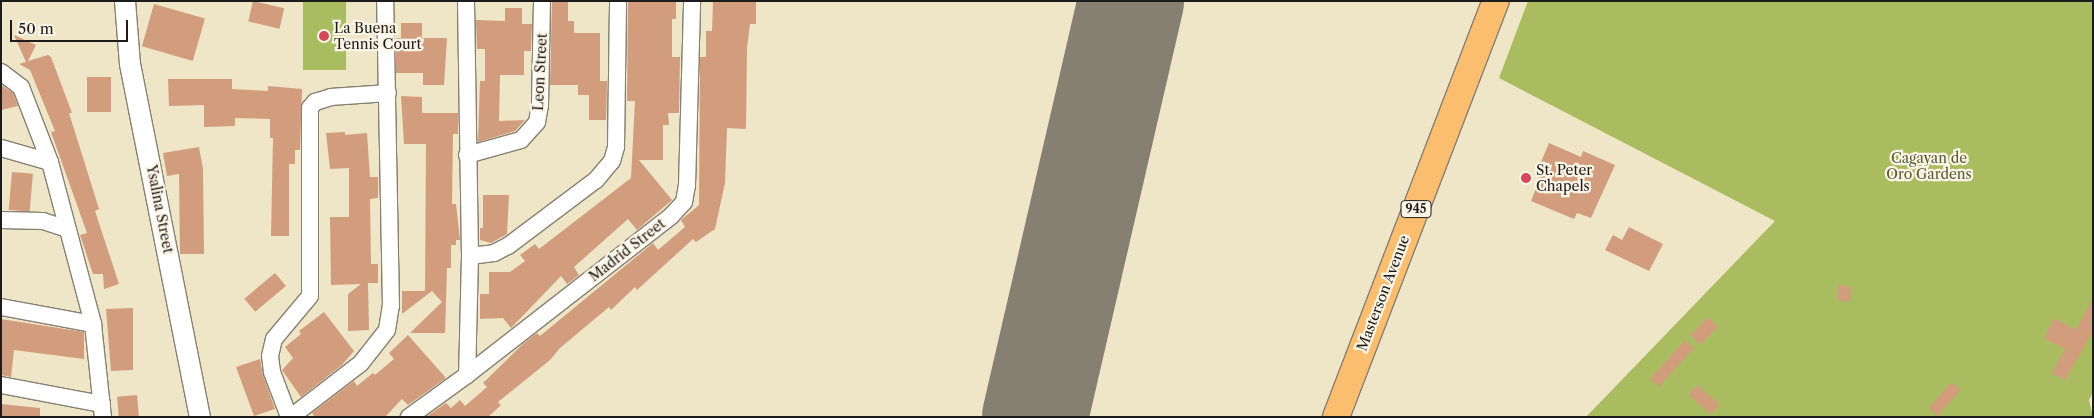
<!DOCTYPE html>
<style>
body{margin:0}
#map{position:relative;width:2094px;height:418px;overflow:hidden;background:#efe5c7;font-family:"Libre Caslon Text",serif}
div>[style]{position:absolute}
.green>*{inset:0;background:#a9bc60;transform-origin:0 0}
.runway>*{height:106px;margin:-53px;padding:0 53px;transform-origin:53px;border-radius:53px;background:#868072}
.building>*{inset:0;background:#d19d7d;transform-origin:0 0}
.roads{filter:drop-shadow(1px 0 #868072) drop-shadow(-1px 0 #868072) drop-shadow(0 1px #868072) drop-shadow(0 -1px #868072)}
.minor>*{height:16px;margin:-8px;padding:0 8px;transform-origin:8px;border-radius:8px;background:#fff}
.tertiary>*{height:20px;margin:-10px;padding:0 10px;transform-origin:10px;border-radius:10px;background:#fff}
.primary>*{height:26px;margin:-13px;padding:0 13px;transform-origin:13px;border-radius:13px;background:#fbbd6e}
.dots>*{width:14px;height:14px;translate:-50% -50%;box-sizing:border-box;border:2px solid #fcf5e5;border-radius:50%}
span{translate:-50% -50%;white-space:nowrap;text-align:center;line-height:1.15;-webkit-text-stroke:4.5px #fcf5e5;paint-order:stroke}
.shield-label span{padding:1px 4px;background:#fcf5e5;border:1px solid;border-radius:4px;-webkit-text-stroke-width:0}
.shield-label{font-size:12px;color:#1c1c1c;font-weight:700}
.poi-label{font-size:14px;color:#1c1c1c}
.left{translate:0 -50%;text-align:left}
.street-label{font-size:14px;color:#1c1c1c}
.park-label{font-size:14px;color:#545c37}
.frame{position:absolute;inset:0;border:2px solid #1c1c1c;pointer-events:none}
.scale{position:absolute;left:10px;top:20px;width:118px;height:22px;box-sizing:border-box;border:2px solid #1c1c1c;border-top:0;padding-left:6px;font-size:15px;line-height:18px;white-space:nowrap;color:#1c1c1c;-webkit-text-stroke:4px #fcf5e5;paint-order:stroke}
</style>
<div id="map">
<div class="green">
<div style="left:303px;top:1px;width:43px;height:69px"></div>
<div style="clip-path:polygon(1528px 1px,2093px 1px,2093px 392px,2089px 400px,2093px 417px,1586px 417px,1775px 221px,1499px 78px)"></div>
</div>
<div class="runway">
<div style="left:1035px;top:417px;width:427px;rotate:-77deg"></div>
</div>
<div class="building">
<div style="left:253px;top:1px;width:32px;height:21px;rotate:13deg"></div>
<div style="clip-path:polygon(552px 1px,568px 1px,568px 21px,574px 21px,574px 33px,600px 33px,600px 81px,607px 81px,606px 120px,589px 120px,589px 95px,578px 95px,578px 85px,550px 85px)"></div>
<div style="clip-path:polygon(628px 1px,676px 1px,676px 19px,672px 19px,672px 57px,680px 57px,679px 113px,668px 113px,669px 125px,663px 125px,663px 160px,639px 160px,672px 200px,637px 230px,628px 219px,574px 267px,579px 275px,567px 284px,561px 276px,511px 328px,503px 318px,480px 319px,480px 294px,489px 294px,489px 272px,510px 272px,525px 261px,520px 255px,535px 244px,539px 249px,631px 178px,635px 101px,627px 101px)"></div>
<div style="clip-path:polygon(713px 1px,756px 1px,756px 24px,750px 24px,747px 48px,746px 129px,727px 128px,725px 183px,715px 229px,696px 242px,693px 239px,637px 290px,635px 287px,611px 310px,609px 307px,560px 348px,550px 360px,498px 402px,501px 405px,488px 417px,426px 417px,446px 403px,451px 408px,460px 400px,465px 406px,487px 387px,483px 383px,524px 343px,537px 333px,540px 336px,653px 243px,658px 250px,685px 227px,681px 220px,699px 205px,700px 57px,706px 57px,706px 31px,712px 31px)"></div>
<div style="left:154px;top:4px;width:53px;height:44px;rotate:16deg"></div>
<div style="clip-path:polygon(505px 8px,522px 8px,522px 24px,532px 24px,531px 51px,524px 51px,524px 75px,500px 75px,499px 121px,525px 120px,515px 131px,478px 142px,480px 81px,485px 81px,485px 49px,477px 49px,476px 20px,505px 21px)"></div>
<div style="clip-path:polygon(401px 23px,422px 23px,422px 38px,447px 38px,444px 85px,423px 85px,423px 73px,396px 73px,396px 38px,401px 38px)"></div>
<div style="clip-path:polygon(14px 35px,36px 45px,28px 61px,48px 55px,51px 57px,72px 113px,69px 113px,99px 209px,95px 211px,119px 284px,104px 289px,103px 274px,93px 274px,80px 235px,87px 233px,51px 132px,55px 131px,30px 70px,19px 64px,26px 62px)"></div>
<div style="left:87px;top:77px;width:24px;height:35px"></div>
<div style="clip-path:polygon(168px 79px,232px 79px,232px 89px,268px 91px,268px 86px,302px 89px,300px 150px,295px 150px,295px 164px,289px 164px,289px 236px,271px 236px,273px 138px,270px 138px,270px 119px,235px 118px,235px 126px,204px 127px,204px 105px,169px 106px)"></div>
<div style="clip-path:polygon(1px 85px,13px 93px,18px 106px,1px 110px)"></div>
<div style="clip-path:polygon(401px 96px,422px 97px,422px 113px,458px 113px,458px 134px,453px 134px,452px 204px,456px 204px,460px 240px,456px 240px,456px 245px,451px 245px,451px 268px,447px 268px,445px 333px,410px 333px,442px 302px,432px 291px,402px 314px,402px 291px,425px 291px,426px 144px,404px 144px)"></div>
<div style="clip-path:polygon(345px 132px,345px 135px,367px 133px,370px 177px,378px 177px,378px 198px,370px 199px,371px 264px,378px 264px,378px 283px,368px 283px,369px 330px,348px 331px,348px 294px,361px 284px,331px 285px,330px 217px,349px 217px,349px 168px,330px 169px,326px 133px)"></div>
<div style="clip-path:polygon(1549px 143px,1581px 157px,1583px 151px,1615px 165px,1591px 218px,1577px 213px,1574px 219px,1531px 201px,1540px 178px,1535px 176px)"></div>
<div style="clip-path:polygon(199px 147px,203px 169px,204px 254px,180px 254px,179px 174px,167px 176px,163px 153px)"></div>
<div style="left:12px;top:172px;width:21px;height:38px;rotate:5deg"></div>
<div style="clip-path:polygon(483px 195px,509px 195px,507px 234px,491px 243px,480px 240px,480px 228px,483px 228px)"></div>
<div style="clip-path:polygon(1629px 227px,1663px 244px,1649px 271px,1605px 250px,1613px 235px,1622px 240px)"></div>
<div style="left:275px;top:273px;width:17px;height:40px;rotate:50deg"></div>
<div style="left:1839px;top:285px;width:13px;height:15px;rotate:9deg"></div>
<div style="clip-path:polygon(2093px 298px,2093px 331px,2065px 380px,2052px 373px,2065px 349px,2044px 338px,2054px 318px,2076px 330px)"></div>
<div style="clip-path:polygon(133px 308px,133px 370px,111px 371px,106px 309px)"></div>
<div style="clip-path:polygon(324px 312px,354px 351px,342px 365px,301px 397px,282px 370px,293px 358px,285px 347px,301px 334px,299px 331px)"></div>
<div style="left:1708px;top:317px;width:14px;height:25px;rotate:45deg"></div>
<div style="clip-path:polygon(1px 319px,84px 332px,84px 359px,14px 350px,11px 377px,1px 375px)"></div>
<div style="clip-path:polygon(408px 335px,446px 378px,408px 405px,402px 399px,385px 417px,315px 417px,312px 413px,354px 381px,357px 386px,373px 373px,375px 375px,394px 359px,389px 353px)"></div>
<div style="left:1685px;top:340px;width:12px;height:52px;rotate:42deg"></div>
<div style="clip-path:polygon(260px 359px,263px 375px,275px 409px,254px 416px,236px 367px)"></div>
<div style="left:1952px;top:382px;width:12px;height:35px;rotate:42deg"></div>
<div style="left:1697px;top:385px;width:30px;height:13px;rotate:41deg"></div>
<div style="left:137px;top:395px;width:22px;height:20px;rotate:85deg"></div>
<div style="clip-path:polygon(1px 404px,40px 408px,40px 417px,1px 417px)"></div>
</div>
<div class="roads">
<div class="minor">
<div style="left:466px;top:1px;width:255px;rotate:89.1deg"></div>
<div style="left:470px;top:256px;width:119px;rotate:91.4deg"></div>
<div style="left:1px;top:72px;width:25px;rotate:37deg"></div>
<div style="left:21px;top:87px;width:80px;rotate:68.9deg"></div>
<div style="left:50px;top:162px;width:168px;rotate:75.1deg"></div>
<div style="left:93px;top:324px;width:94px;rotate:83.9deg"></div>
<div style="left:1px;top:148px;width:51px;rotate:15.9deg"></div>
<div style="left:467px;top:155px;width:56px;rotate:-15.5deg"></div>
<div style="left:521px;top:140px;width:24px;rotate:-48deg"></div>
<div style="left:537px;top:122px;width:17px;rotate:-80deg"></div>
<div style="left:540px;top:105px;width:104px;rotate:-88.9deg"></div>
<div style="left:1px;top:220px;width:42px;rotate:1.4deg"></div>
<div style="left:43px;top:221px;width:26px;rotate:18deg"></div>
<div style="left:470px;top:256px;width:24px;rotate:-7deg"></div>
<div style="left:494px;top:253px;width:16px;rotate:-27deg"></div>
<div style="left:508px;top:246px;width:110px;rotate:-36.9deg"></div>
<div style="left:596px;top:180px;width:25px;rotate:-50deg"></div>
<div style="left:612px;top:161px;width:15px;rotate:-74deg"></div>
<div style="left:616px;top:147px;width:146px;rotate:-89.2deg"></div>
<div style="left:1px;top:307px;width:94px;rotate:10.5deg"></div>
<div style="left:1px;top:385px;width:103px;rotate:10.7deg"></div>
<div style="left:289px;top:417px;width:48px;rotate:-110.7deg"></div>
<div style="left:272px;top:372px;width:16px;rotate:-97deg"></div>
<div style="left:270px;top:356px;width:17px;rotate:-77deg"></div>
<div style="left:274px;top:339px;width:56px;rotate:-50.1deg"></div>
<div style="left:310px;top:296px;width:188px;rotate:-90deg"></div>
<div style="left:310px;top:108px;width:8px;rotate:-50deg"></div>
<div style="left:315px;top:102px;width:17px;rotate:-17deg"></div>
<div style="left:331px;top:97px;width:57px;rotate:-4deg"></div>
<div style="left:291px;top:417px;width:88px;rotate:-37.6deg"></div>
<div style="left:361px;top:363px;width:42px;rotate:-51.8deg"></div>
<div style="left:387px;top:330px;width:24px;rotate:-81deg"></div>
<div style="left:391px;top:306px;width:305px;rotate:-91.1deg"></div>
<div style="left:409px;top:417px;width:72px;rotate:-35.9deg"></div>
<div style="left:467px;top:375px;width:259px;rotate:-37.9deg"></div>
<div style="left:671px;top:216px;width:19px;rotate:-47deg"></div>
<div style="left:684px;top:202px;width:17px;rotate:-80deg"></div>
<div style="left:687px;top:185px;width:184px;rotate:-88.4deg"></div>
</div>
<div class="tertiary">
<div style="left:125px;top:1px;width:63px;rotate:85.5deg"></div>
<div style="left:130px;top:64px;width:360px;rotate:78.8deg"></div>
</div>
<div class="primary">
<div style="left:1336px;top:417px;width:446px;rotate:-69deg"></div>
</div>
</div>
<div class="dots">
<div style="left:324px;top:36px;background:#d1495b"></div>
<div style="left:1526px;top:178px;background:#d1495b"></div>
</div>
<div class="shield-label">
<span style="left:1416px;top:209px">945</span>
</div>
<div class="poi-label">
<span class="left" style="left:334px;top:36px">La Buena<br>Tennis Court</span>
<span class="left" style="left:1536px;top:178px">St. Peter<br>Chapels</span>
</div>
<div class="street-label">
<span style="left:540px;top:72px;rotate:-87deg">Leon Street</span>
<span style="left:160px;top:209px;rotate:79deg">Ysalina Street</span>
<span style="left:627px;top:250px;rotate:-38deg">Madrid Street</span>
<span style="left:1383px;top:293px;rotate:-69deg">Masterson Avenue</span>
</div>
<div class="park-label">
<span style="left:1929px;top:166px">Cagayan de<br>Oro Gardens</span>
</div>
<div class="frame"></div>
<div class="scale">50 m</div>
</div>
